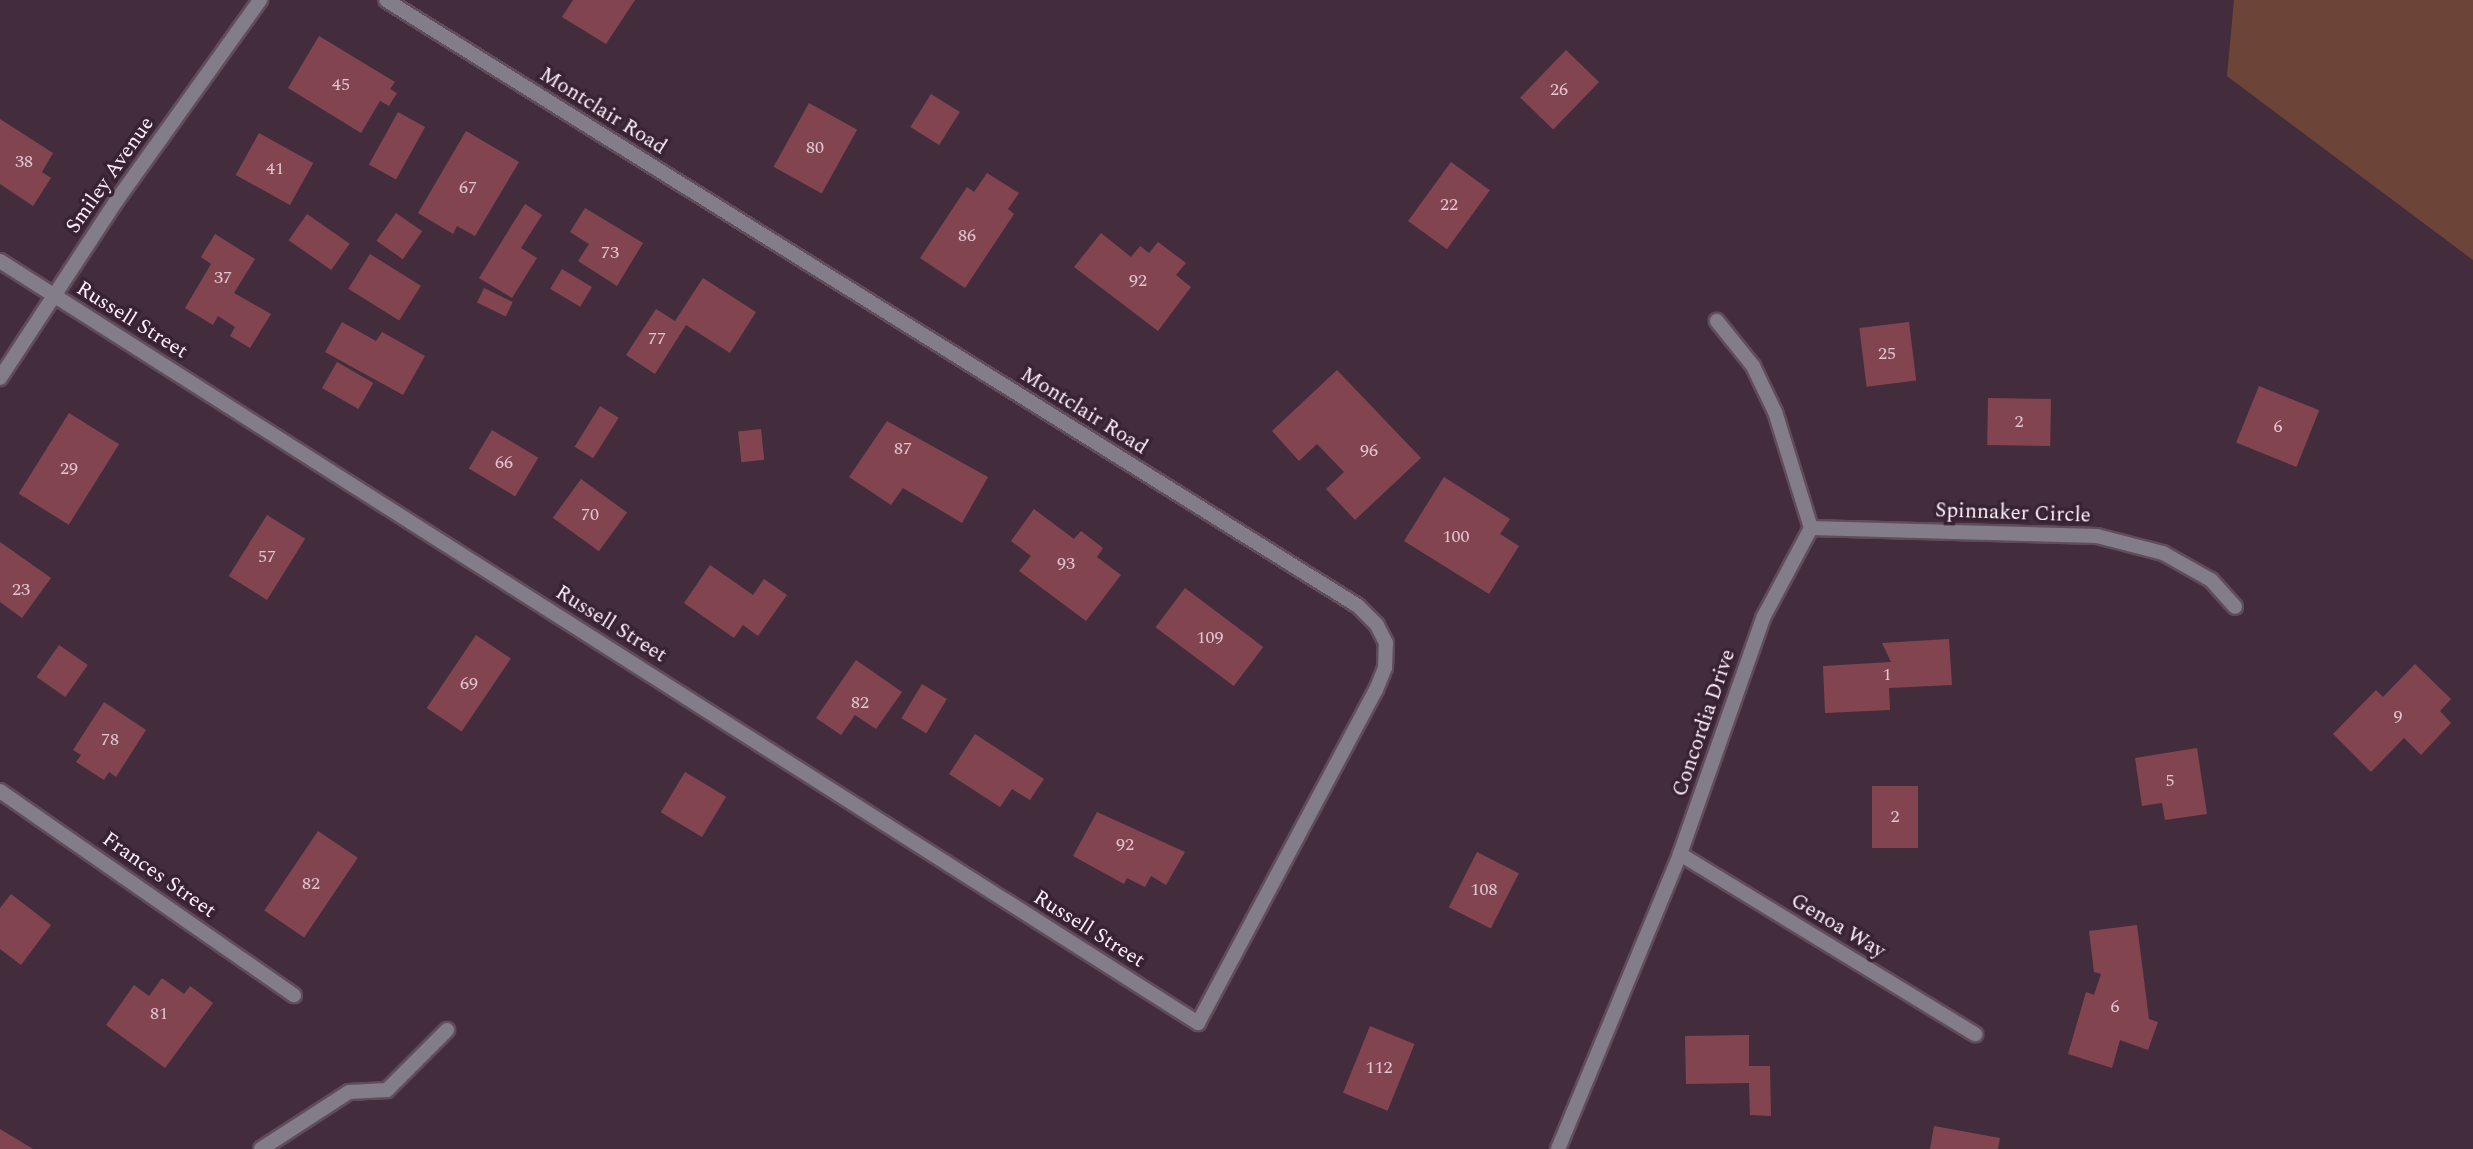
<!DOCTYPE html>
<style>
body{margin:0}
#map{position:relative;width:2473px;height:1149px;overflow:hidden;background:#432d3d;font-family:Spectral,serif}
div>[style]{position:absolute}
.green>*{inset:0;background:#6c4538}
.building>*{inset:0;background:#824550;transform-origin:0 0}
.roads{filter:drop-shadow(2px 0 #614c5b) drop-shadow(-2px 0 #614c5b) drop-shadow(0 2px #614c5b) drop-shadow(0 -2px #614c5b)}
.service>*{height:14px;margin:-7px;padding:0 7px;transform-origin:7px;border-radius:7px;background:#827d89}
.minor>*{height:14px;margin:-7px;padding:0 7px;transform-origin:7px;border-radius:7px;background:#827d89}
span{translate:-50% -50%;white-space:nowrap;text-align:center;line-height:1.15;-webkit-text-stroke:7px #392333;paint-order:stroke}
.number-label{font-size:18px;color:#e0c5d0}
.number-label span{-webkit-text-stroke-width:0}
.street-label{font-size:21px;color:#fff0fa}
</style>
<div id="map">
<div class="green">
<div style="clip-path:polygon(2234px 0,2473px 0,2473px 260px,2227px 76px)"></div>
</div>
<div class="building">
<div style="clip-path:polygon(573px 0,635px 0,606px 44px,562px 17px)"></div>
<div style="clip-path:polygon(319px 36px,395px 82px,390px 89px,397px 93px,389px 106px,380px 101px,361px 133px,288px 88px)"></div>
<div style="left:1566px;top:50px;width:46px;height:66px;rotate:44deg"></div>
<div style="left:931px;top:94px;width:34px;height:39px;rotate:32deg"></div>
<div style="left:809px;top:103px;width:55px;height:73px;rotate:29deg"></div>
<div style="left:398px;top:112px;width:31px;height:60px;rotate:29deg"></div>
<div style="clip-path:polygon(0 119px,53px 153px,42px 172px,51px 178px,33px 206px,0 184px)"></div>
<div style="clip-path:polygon(466px 131px,519px 162px,475px 236px,457px 226px,453px 234px,418px 213px)"></div>
<div style="left:259px;top:133px;width:62px;height:48px;rotate:29deg"></div>
<div style="left:1451px;top:162px;width:48px;height:73px;rotate:36deg"></div>
<div style="clip-path:polygon(987px 173px,1019px 193px,1008px 209px,1014px 214px,965px 288px,920px 258px,967px 187px,974px 192px)"></div>
<div style="clip-path:polygon(525px 204px,542px 215px,521px 248px,537px 258px,512px 298px,479px 278px)"></div>
<div style="clip-path:polygon(585px 208px,643px 243px,617px 286px,578px 261px,589px 244px,570px 232px)"></div>
<div style="left:396px;top:213px;width:32px;height:34px;rotate:35deg"></div>
<div style="left:307px;top:214px;width:52px;height:32px;rotate:35deg"></div>
<div style="clip-path:polygon(1101px 233px,1131px 257px,1140px 246px,1149px 253px,1158px 242px,1186px 263px,1176px 275px,1191px 287px,1158px 331px,1074px 267px)"></div>
<div style="clip-path:polygon(215px 234px,255px 259px,234px 293px,271px 314px,250px 348px,230px 336px,235px 327px,218px 316px,213px 325px,185px 308px,211px 264px,201px 257px)"></div>
<div style="left:370px;top:254px;width:60px;height:41px;rotate:32deg"></div>
<div style="left:562px;top:269px;width:35px;height:23px;rotate:31deg"></div>
<div style="clip-path:polygon(703px 278px,756px 312px,730px 353px,686px 325px,655px 374px,626px 355px,656px 309px,675px 321px)"></div>
<div style="left:484px;top:288px;width:32px;height:16px;rotate:26deg"></div>
<div style="clip-path:polygon(342px 322px,376px 341px,382px 332px,425px 356px,403px 395px,325px 352px)"></div>
<div style="left:1909px;top:322px;width:59px;height:50px;rotate:83deg"></div>
<div style="left:337px;top:362px;width:42px;height:30px;rotate:30deg"></div>
<div style="clip-path:polygon(1337px 370px,1421px 458px,1355px 520px,1326px 489px,1344px 472px,1317px 444px,1299px 461px,1272px 431px)"></div>
<div style="left:2259px;top:386px;width:65px;height:61px;rotate:22deg"></div>
<div style="left:1988px;top:398px;width:63px;height:47px;rotate:1deg"></div>
<div style="left:600px;top:406px;width:22px;height:48px;rotate:32deg"></div>
<div style="left:69px;top:413px;width:59px;height:95px;rotate:32deg"></div>
<div style="clip-path:polygon(887px 421px,988px 477px,962px 523px,903px 488px,891px 505px,849px 477px)"></div>
<div style="left:761px;top:429px;width:31px;height:23px;rotate:84deg"></div>
<div style="left:492px;top:430px;width:54px;height:45px;rotate:31deg"></div>
<div style="clip-path:polygon(1444px 477px,1510px 519px,1500px 534px,1519px 546px,1489px 594px,1404px 541px)"></div>
<div style="left:581px;top:479px;width:57px;height:48px;rotate:36deg"></div>
<div style="clip-path:polygon(1034px 509px,1074px 539px,1081px 531px,1103px 548px,1097px 557px,1121px 575px,1086px 621px,1019px 571px,1031px 556px,1011px 541px)"></div>
<div style="left:267px;top:515px;width:45px;height:72px;rotate:32deg"></div>
<div style="clip-path:polygon(0 542px,51px 578px,22px 618px,0 602px)"></div>
<div style="clip-path:polygon(710px 565px,753px 595px,764px 579px,787px 595px,758px 636px,743px 625px,734px 638px,684px 603px)"></div>
<div style="left:1185px;top:588px;width:98px;height:49px;rotate:37deg"></div>
<div style="left:476px;top:635px;width:42px;height:88px;rotate:34deg"></div>
<div style="clip-path:polygon(1949px 639px,1952px 685px,1889px 688px,1890px 710px,1825px 713px,1823px 666px,1891px 662px,1882px 643px)"></div>
<div style="left:59px;top:645px;width:35px;height:39px;rotate:35deg"></div>
<div style="clip-path:polygon(856px 660px,902px 692px,876px 729px,855px 715px,841px 735px,816px 718px)"></div>
<div style="clip-path:polygon(2415px 664px,2451px 699px,2440px 711px,2451px 723px,2421px 755px,2404px 738px,2371px 772px,2333px 734px,2376px 690px,2383px 697px)"></div>
<div style="left:922px;top:684px;width:29px;height:40px;rotate:31deg"></div>
<div style="clip-path:polygon(104px 702px,146px 730px,116px 777px,109px 772px,104px 780px,76px 762px,81px 755px,73px 750px)"></div>
<div style="clip-path:polygon(975px 734px,1044px 779px,1030px 800px,1012px 789px,1000px 807px,949px 774px)"></div>
<div style="clip-path:polygon(2197px 748px,2207px 814px,2165px 820px,2162px 803px,2142px 806px,2135px 758px)"></div>
<div style="left:685px;top:772px;width:48px;height:47px;rotate:31deg"></div>
<div style="left:1872px;top:786px;width:46px;height:62px"></div>
<div style="clip-path:polygon(1097px 812px,1185px 852px,1166px 885px,1151px 876px,1145px 887px,1127px 878px,1124px 884px,1073px 856px)"></div>
<div style="left:318px;top:831px;width:48px;height:96px;rotate:34deg"></div>
<div style="left:1477px;top:852px;width:47px;height:62px;rotate:27deg"></div>
<div style="clip-path:polygon(11px 894px,51px 925px,21px 965px,0 949px,0 908px)"></div>
<div style="clip-path:polygon(2137px 925px,2149px 1019px,2158px 1022px,2148px 1050px,2120px 1040px,2112px 1068px,2068px 1054px,2086px 992px,2094px 995px,2101px 974px,2094px 972px,2089px 931px)"></div>
<div style="clip-path:polygon(162px 978px,184px 994px,190px 986px,213px 1003px,165px 1068px,106px 1025px,134px 985px,149px 996px)"></div>
<div style="left:1370px;top:1026px;width:48px;height:72px;rotate:22deg"></div>
<div style="clip-path:polygon(1749px 1035px,1749px 1066px,1770px 1066px,1771px 1116px,1750px 1115px,1749px 1083px,1686px 1084px,1685px 1036px)"></div>
<div style="clip-path:polygon(1934px 1126px,2000px 1138px,1998px 1149px,1930px 1149px)"></div>
<div style="clip-path:polygon(0 1129px,33px 1149px,0 1149px)"></div>
</div>
<div class="roads">
<div class="service">
<div style="left:261px;top:1149px;width:105px;rotate:-32.9deg"></div>
<div style="left:349px;top:1092px;width:38px;rotate:-3deg"></div>
<div style="left:387px;top:1090px;width:85px;rotate:-45deg"></div>
</div>
<div class="minor">
<div style="left:0;top:261px;width:1420px;rotate:32.46deg"></div>
<div style="left:1198px;top:1023px;width:378px;rotate:-61.9deg"></div>
<div style="left:1376px;top:690px;width:24px;rotate:-68deg"></div>
<div style="left:1385px;top:668px;width:25px;rotate:-88deg"></div>
<div style="left:1386px;top:643px;width:20px;rotate:-117deg"></div>
<div style="left:1377px;top:625px;width:27px;rotate:-135deg"></div>
<div style="left:1358px;top:606px;width:1145px;rotate:-148.06deg"></div>
<div style="left:0;top:378px;width:213px;rotate:-56.7deg"></div>
<div style="left:117px;top:200px;width:246px;rotate:-54.4deg"></div>
<div style="left:1811px;top:528px;width:286px;rotate:1.6deg"></div>
<div style="left:2097px;top:536px;width:68px;rotate:14.4deg"></div>
<div style="left:2163px;top:553px;width:55px;rotate:29.4deg"></div>
<div style="left:2211px;top:580px;width:36px;rotate:48deg"></div>
<div style="left:0;top:791px;width:358px;rotate:34.8deg"></div>
<div style="left:1680px;top:854px;width:346px;rotate:31.4deg"></div>
<div style="left:1558px;top:1149px;width:319px;rotate:-67.5deg"></div>
<div style="left:1680px;top:854px;width:250px;rotate:-70.6deg"></div>
<div style="left:1763px;top:618px;width:102px;rotate:-61.9deg"></div>
<div style="left:1811px;top:528px;width:121px;rotate:-107.2deg"></div>
<div style="left:1775px;top:412px;width:51px;rotate:-115.6deg"></div>
<div style="left:1753px;top:366px;width:58px;rotate:-128.7deg"></div>
</div>
</div>
<div class="number-label">
<span style="left:341px;top:85px">45</span>
<span style="left:1559px;top:90px">26</span>
<span style="left:815px;top:148px">80</span>
<span style="left:24px;top:162px">38</span>
<span style="left:275px;top:169px">41</span>
<span style="left:468px;top:188px">67</span>
<span style="left:1449px;top:205px">22</span>
<span style="left:967px;top:236px">86</span>
<span style="left:610px;top:253px">73</span>
<span style="left:223px;top:278px">37</span>
<span style="left:1138px;top:281px">92</span>
<span style="left:657px;top:339px">77</span>
<span style="left:1887px;top:354px">25</span>
<span style="left:2019px;top:422px">2</span>
<span style="left:2278px;top:427px">6</span>
<span style="left:903px;top:449px">87</span>
<span style="left:1369px;top:451px">96</span>
<span style="left:504px;top:463px">66</span>
<span style="left:69px;top:469px">29</span>
<span style="left:590px;top:515px">70</span>
<span style="left:1456px;top:537px">100</span>
<span style="left:267px;top:557px">57</span>
<span style="left:1066px;top:564px">93</span>
<span style="left:21px;top:590px">23</span>
<span style="left:1210px;top:638px">109</span>
<span style="left:1887px;top:675px">1</span>
<span style="left:469px;top:684px">69</span>
<span style="left:860px;top:703px">82</span>
<span style="left:2398px;top:717px">9</span>
<span style="left:110px;top:740px">78</span>
<span style="left:2170px;top:781px">5</span>
<span style="left:1895px;top:817px">2</span>
<span style="left:1125px;top:845px">92</span>
<span style="left:311px;top:884px">82</span>
<span style="left:1484px;top:890px">108</span>
<span style="left:2115px;top:1007px">6</span>
<span style="left:159px;top:1014px">81</span>
<span style="left:1379px;top:1068px">112</span>
</div>
<div class="street-label">
<span style="left:603px;top:111px;rotate:32deg">Montclair Road</span>
<span style="left:110px;top:175px;rotate:-55deg">Smiley Avenue</span>
<span style="left:132px;top:320px;rotate:32deg">Russell Street</span>
<span style="left:1084px;top:411px;rotate:32deg">Montclair Road</span>
<span style="left:2013px;top:513px;rotate:2deg">Spinnaker Circle</span>
<span style="left:611px;top:624px;rotate:32deg">Russell Street</span>
<span style="left:1704px;top:723px;rotate:-71deg">Concordia Drive</span>
<span style="left:159px;top:875px;rotate:35deg">Frances Street</span>
<span style="left:1838px;top:926px;rotate:31deg">Genoa Way</span>
<span style="left:1089px;top:929px;rotate:32deg">Russell Street</span>
</div>
</div>
